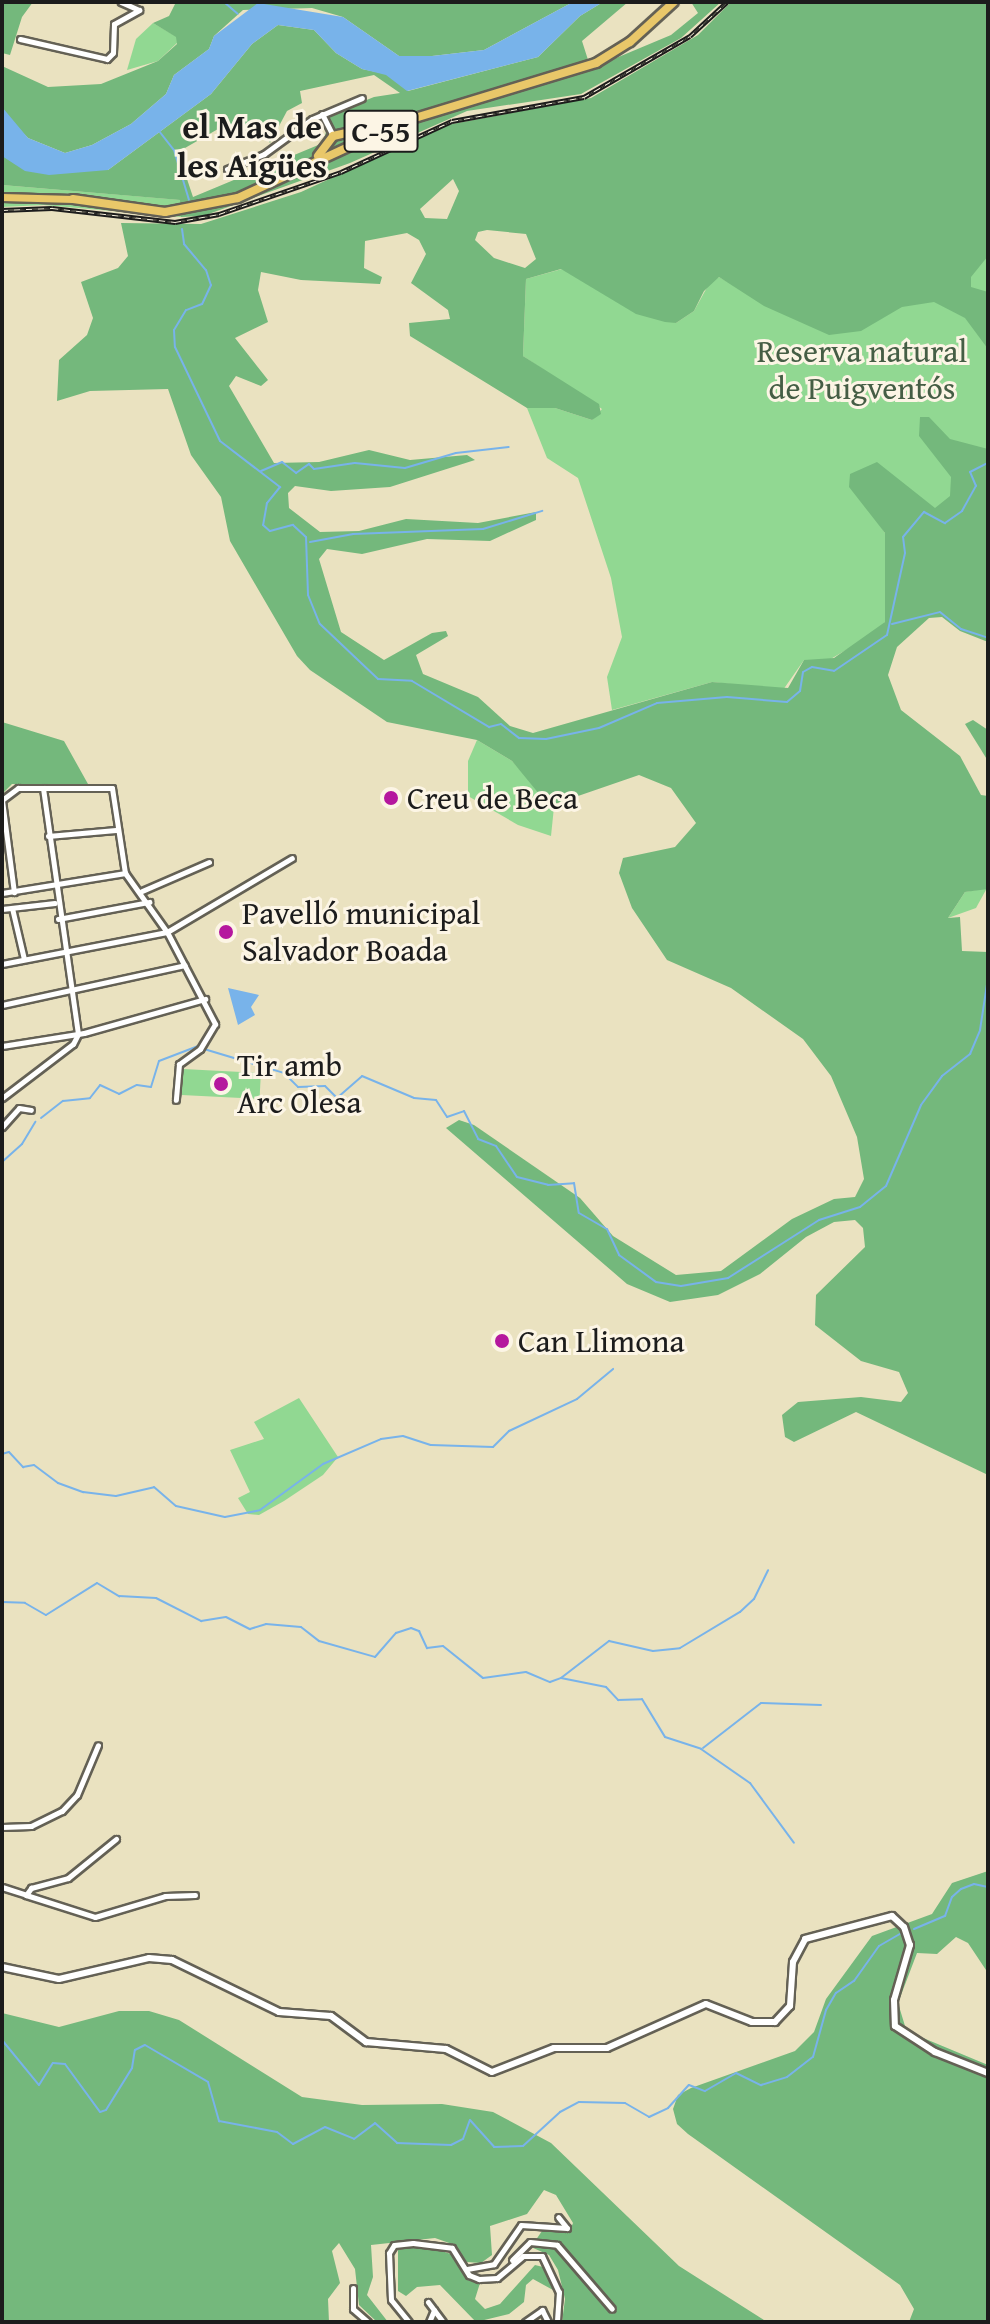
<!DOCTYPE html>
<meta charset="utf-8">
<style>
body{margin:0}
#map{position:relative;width:990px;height:2324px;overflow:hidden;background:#eae2c0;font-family:"Gentium Book Plus",serif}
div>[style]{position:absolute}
.green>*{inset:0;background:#91d892;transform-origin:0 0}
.forest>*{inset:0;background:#74b87c}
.water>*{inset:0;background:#78b3ea}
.stream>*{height:2px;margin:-1px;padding:0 1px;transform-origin:1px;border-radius:1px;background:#78b3ea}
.roads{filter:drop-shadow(2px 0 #646155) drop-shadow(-2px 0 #646155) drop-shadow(0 2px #646155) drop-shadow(0 -2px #646155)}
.minor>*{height:5px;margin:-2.5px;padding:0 2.5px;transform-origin:2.5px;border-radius:2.5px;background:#fff}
.tertiary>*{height:6px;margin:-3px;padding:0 3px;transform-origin:3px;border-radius:3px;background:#fff}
.primary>*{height:7px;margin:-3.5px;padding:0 3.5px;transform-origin:3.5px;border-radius:3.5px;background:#e9c769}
.trunk>*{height:8px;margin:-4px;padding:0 4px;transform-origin:4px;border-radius:4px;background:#e9c769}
.rail>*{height:5px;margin-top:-2.5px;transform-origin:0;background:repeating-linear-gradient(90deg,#fcf5e5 0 6px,#1c1c1c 0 12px);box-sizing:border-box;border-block:2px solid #1c1c1c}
.dots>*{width:22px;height:22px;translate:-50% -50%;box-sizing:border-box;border:4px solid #fcf5e5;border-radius:50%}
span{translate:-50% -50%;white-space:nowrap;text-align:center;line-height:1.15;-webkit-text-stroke:6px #fcf5e5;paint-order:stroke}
.shield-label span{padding:2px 6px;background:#fcf5e5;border:2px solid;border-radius:6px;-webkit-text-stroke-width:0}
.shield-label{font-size:30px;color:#1c1c1c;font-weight:700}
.park-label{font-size:32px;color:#455e45}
.poi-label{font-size:32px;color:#1c1c1c}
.left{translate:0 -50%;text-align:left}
.neighbourhood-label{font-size:34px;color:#1c1c1c;font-weight:700}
.frame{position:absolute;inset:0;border:4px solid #1c1c1c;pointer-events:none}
</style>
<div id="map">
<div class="green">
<div style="clip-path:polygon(153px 23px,177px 37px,177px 43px,158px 61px,127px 70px,136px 39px)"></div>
<div style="clip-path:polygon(988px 107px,988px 527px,867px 505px,885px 533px,885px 622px,880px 630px,829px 660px,804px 660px,783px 690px,712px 682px,612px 710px,607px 677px,622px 637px,611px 578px,578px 478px,547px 458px,527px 408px,555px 408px,592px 420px,602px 409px,523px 356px,526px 279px,562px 269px,676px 323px,694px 311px,710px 282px,719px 277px,735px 286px)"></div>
<div style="clip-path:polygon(2px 185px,181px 200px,181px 217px,44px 205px,2px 207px)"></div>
<div style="clip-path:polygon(477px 740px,512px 761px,554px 807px,551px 836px,518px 825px,468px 796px,468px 761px)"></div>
<div style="clip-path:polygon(987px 888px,976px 908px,948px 918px,965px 892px)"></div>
<div style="left:183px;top:1069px;width:78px;height:26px;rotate:3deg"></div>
<div style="clip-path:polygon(299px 1398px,338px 1457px,323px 1475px,284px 1501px,259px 1515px,248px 1514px,238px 1498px,250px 1492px,230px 1450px,264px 1439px,254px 1422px)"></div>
</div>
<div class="forest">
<div style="clip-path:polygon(2px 2px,33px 2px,22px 17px,10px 55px,2px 53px)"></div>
<div style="clip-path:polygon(176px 2px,573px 2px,484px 50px,432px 56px,399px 56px,343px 17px,312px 8px,243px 10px,214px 36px,209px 49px,174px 75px,166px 94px,131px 124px,92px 145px,65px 153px,28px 138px,9px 118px,2px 107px,2px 66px,48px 87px,101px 84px,158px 61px,177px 44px,176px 37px,153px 23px,169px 16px)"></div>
<div style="clip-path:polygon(evenodd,603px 2px,628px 2px,582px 41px,589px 63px,597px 66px,671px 35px,698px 13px,691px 2px,721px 2px,681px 38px,581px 94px,467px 111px,350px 163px,203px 216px,181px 217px,180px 200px,2px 185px,2px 156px,108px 170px,211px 94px,252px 44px,278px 25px,314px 30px,336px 53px,362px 69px,386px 74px,408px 91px,538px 57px,580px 16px,603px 2px,374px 75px,400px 93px,374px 97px,317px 120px,327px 128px,323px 143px,193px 197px,178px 152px,225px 125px,243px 141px,262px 129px,270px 143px,287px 111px,302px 103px,300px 91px,374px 75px)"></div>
<div style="clip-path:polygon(evenodd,731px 2px,988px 2px,988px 256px,971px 277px,971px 287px,988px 292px,988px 349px,965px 318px,934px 302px,902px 307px,861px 331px,829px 335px,764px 306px,719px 277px,704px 291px,694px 311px,676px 323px,665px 322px,636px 314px,561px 269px,526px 279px,523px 356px,599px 404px,601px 414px,592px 420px,555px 408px,527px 408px,410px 336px,409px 323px,450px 319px,448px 310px,411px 283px,426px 254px,419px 240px,407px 233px,365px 241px,364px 268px,382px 277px,380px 284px,301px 280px,261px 272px,258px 290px,268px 322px,235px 338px,268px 380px,261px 386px,236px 376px,229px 386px,274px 463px,319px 462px,369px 450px,410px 460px,467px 455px,475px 460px,390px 487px,331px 491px,295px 486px,288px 493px,289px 508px,320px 532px,359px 531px,406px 519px,478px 523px,536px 512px,536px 520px,490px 541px,427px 539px,362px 554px,327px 549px,319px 559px,341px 632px,384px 660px,432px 633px,446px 631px,448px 636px,416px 655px,423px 674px,478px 697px,510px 726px,533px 733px,712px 682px,788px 688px,804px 660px,834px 658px,885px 622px,885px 533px,849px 487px,850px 474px,877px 462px,935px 508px,950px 496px,951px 477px,919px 436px,920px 417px,929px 417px,950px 439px,988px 449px,988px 642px,960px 631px,942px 617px,929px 618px,897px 647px,888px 675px,901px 710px,960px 756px,981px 795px,988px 796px,988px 889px,965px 892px,948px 918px,960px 917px,962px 951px,988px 952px,988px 1475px,856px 1412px,794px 1442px,785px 1437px,782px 1415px,798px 1402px,861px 1397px,901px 1402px,908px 1393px,899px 1372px,861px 1361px,815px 1325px,816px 1295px,865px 1247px,863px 1228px,855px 1220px,834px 1222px,806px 1237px,760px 1274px,718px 1295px,670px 1302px,627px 1284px,446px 1128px,459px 1120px,474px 1125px,580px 1198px,613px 1236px,676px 1275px,721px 1271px,792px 1219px,834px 1199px,855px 1197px,864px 1179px,857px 1137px,831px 1076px,803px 1039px,731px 988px,667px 960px,632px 908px,619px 873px,623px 858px,675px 847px,696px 823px,671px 788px,639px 775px,549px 806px,512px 761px,477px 740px,387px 722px,310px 670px,297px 656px,230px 541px,221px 497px,191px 455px,168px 389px,90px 391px,57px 401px,59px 360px,87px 335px,93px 318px,81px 282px,118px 268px,128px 256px,121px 223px,201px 224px,301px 192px,447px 125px,591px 98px,698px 35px,731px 2px,453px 179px,459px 191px,447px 219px,425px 218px,420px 209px,453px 179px,731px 2px,487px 230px,526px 234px,536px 259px,525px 268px,494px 258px,475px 240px,478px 232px,487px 230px)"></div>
<div style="clip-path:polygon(973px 720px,988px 730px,988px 761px,965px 724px)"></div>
<div style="clip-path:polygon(2px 722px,64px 741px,88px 784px,12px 784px,2px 794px)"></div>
<div style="clip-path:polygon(988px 1871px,988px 1973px,968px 1943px,956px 1937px,937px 1954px,917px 1953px,898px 2003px,905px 2026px,916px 2035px,988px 2065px,988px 2322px,909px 2322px,914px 2309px,900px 2285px,688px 2134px,677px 2124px,673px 2109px,678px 2095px,691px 2088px,795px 2051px,814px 2032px,826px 1999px,872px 1936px,932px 1914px,952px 1883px)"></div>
<div style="clip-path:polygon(119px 2011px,149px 2011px,179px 2020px,302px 2097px,362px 2105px,442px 2104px,493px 2112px,551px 2143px,679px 2266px,767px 2322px,562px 2322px,565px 2299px,558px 2270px,549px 2255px,531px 2247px,542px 2231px,569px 2233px,573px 2223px,556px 2195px,544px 2190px,527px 2214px,490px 2226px,492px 2255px,481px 2263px,467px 2262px,452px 2244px,435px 2238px,371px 2245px,373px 2277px,367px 2295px,388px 2322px,377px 2322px,359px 2305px,355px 2269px,339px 2243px,332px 2251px,340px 2283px,328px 2299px,329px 2322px,2px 2322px,2px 2013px,59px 2027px)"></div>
<div style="clip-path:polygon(422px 2245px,451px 2254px,465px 2276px,480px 2283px,475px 2299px,485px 2309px,500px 2304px,535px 2265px,543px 2267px,553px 2290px,533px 2279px,526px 2285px,524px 2302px,509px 2314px,476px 2322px,440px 2285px,417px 2287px,406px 2296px,398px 2291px,398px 2250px)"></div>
</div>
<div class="water">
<div style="clip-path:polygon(573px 2px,603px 2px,580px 16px,538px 57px,407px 91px,386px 75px,362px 69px,336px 53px,314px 30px,278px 25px,252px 44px,211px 94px,108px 170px,49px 175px,25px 171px,2px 156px,2px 107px,28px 138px,65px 153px,92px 145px,131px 124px,166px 94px,174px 75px,209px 49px,214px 36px,258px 3px,343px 17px,399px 56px,432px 56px,484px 50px)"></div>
<div style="clip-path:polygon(228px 988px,259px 995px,251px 1007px,255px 1015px,238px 1025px)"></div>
</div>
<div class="stream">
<div style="left:224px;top:2px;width:18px;rotate:41deg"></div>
<div style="left:159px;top:131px;width:24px;rotate:52deg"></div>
<div style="left:174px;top:150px;width:52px;rotate:73.3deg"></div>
<div style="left:182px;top:229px;width:15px;rotate:82deg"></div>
<div style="left:184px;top:244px;width:34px;rotate:50deg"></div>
<div style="left:206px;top:270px;width:16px;rotate:72deg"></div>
<div style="left:211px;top:285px;width:21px;rotate:115deg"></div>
<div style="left:202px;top:304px;width:17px;rotate:159deg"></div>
<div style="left:186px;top:310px;width:23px;rotate:121deg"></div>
<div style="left:174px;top:330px;width:17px;rotate:87deg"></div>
<div style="left:175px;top:347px;width:104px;rotate:64.4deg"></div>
<div style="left:220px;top:441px;width:76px;rotate:37.5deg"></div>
<div style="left:280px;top:487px;width:21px;rotate:129deg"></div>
<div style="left:267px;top:503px;width:22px;rotate:100deg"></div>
<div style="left:263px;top:525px;width:9px;rotate:41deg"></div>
<div style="left:270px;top:531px;width:24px;rotate:-15deg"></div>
<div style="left:293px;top:525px;width:18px;rotate:43deg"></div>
<div style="left:306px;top:537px;width:58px;rotate:88deg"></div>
<div style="left:308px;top:595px;width:31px;rotate:68deg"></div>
<div style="left:320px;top:624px;width:80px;rotate:43.5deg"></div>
<div style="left:378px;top:679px;width:34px;rotate:3deg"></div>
<div style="left:412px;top:681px;width:90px;rotate:30.9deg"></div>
<div style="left:489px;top:727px;width:12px;rotate:-14deg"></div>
<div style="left:501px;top:724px;width:23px;rotate:38deg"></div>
<div style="left:519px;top:738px;width:27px;rotate:2deg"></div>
<div style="left:546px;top:739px;width:54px;rotate:-11.7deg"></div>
<div style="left:599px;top:728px;width:63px;rotate:-23.3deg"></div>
<div style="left:657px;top:703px;width:70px;rotate:-4.9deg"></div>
<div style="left:727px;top:697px;width:60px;rotate:4.8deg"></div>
<div style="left:787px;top:702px;width:17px;rotate:-40deg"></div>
<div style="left:800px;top:691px;width:19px;rotate:-81deg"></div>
<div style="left:803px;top:672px;width:10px;rotate:-29deg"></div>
<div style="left:812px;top:667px;width:22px;rotate:10deg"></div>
<div style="left:834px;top:671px;width:64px;rotate:-34.2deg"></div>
<div style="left:887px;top:635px;width:84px;rotate:-77.6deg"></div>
<div style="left:905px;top:553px;width:16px;rotate:-97deg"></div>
<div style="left:903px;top:537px;width:33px;rotate:-50deg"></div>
<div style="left:924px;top:512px;width:24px;rotate:28deg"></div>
<div style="left:945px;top:523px;width:21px;rotate:-35deg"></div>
<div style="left:962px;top:511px;width:29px;rotate:-61deg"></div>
<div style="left:976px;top:486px;width:15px;rotate:-113deg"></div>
<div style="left:970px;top:472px;width:20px;rotate:-27deg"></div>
<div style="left:261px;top:471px;width:23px;rotate:-23deg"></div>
<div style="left:282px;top:462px;width:18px;rotate:38deg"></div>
<div style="left:296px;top:473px;width:16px;rotate:-35deg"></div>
<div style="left:309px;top:464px;width:7px;rotate:45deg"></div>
<div style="left:314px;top:469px;width:41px;rotate:-8.3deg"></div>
<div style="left:355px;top:463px;width:50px;rotate:5.7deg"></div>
<div style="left:405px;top:468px;width:53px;rotate:-16.4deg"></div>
<div style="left:456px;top:453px;width:53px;rotate:-6.5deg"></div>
<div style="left:310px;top:542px;width:44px;rotate:-10.5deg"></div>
<div style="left:353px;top:534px;width:130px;rotate:-2.2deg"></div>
<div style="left:483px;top:529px;width:62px;rotate:-17deg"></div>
<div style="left:892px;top:624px;width:49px;rotate:-14deg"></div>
<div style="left:940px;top:612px;width:27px;rotate:39deg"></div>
<div style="left:961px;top:629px;width:28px;rotate:18deg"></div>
<div style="left:204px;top:1049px;width:84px;rotate:16.7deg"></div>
<div style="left:284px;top:1073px;width:20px;rotate:45deg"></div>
<div style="left:298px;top:1087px;width:27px;rotate:-2deg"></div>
<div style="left:325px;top:1086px;width:17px;rotate:45deg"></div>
<div style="left:337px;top:1098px;width:33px;rotate:-41deg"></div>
<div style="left:362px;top:1076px;width:56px;rotate:22.9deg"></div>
<div style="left:414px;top:1098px;width:22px;rotate:5deg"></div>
<div style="left:436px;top:1100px;width:20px;rotate:57deg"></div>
<div style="left:447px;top:1117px;width:18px;rotate:-19deg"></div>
<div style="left:464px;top:1111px;width:31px;rotate:63deg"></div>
<div style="left:478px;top:1139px;width:19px;rotate:21deg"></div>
<div style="left:496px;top:1146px;width:37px;rotate:56deg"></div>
<div style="left:517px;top:1177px;width:32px;rotate:14deg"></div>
<div style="left:548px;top:1185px;width:26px;rotate:-4deg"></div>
<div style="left:574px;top:1183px;width:30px;rotate:81deg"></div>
<div style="left:579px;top:1213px;width:32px;rotate:30deg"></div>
<div style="left:607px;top:1229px;width:29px;rotate:65deg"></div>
<div style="left:619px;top:1255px;width:46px;rotate:36.1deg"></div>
<div style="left:656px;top:1282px;width:25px;rotate:9deg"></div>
<div style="left:681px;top:1286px;width:48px;rotate:-9.7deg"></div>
<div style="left:728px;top:1278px;width:108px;rotate:-32.5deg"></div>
<div style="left:819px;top:1220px;width:43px;rotate:-17.6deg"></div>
<div style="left:860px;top:1207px;width:33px;rotate:-39deg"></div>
<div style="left:886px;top:1186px;width:88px;rotate:-66.6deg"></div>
<div style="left:921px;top:1105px;width:36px;rotate:-54deg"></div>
<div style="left:942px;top:1076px;width:36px;rotate:-38deg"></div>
<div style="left:970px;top:1054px;width:26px;rotate:-67deg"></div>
<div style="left:980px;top:1030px;width:53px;rotate:-81.3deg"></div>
<div style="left:41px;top:1118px;width:28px;rotate:-38deg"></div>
<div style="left:63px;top:1101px;width:27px;rotate:-6deg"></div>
<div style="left:90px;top:1098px;width:16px;rotate:-52deg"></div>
<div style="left:100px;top:1085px;width:21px;rotate:25deg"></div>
<div style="left:119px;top:1094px;width:20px;rotate:-27deg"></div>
<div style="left:137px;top:1085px;width:14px;rotate:8deg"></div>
<div style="left:151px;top:1087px;width:27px;rotate:-73deg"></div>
<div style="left:159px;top:1061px;width:42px;rotate:-21deg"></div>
<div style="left:2px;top:1162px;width:27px;rotate:-42deg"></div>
<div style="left:22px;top:1144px;width:26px;rotate:-59deg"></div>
<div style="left:2px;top:1454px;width:7px;rotate:-16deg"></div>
<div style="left:9px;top:1452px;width:21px;rotate:47deg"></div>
<div style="left:23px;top:1467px;width:11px;rotate:-10deg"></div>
<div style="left:34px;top:1465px;width:30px;rotate:37deg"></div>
<div style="left:58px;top:1483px;width:27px;rotate:20deg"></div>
<div style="left:83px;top:1492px;width:33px;rotate:7deg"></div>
<div style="left:116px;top:1496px;width:39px;rotate:-13deg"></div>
<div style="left:154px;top:1487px;width:29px;rotate:41deg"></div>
<div style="left:176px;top:1506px;width:50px;rotate:12.7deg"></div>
<div style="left:225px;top:1517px;width:36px;rotate:-11deg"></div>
<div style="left:260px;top:1510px;width:78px;rotate:-36.1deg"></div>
<div style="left:323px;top:1464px;width:63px;rotate:-23.3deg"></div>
<div style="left:381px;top:1439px;width:22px;rotate:-8deg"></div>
<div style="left:403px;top:1436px;width:29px;rotate:18deg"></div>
<div style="left:431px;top:1445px;width:62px;rotate:1.8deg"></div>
<div style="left:493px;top:1447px;width:23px;rotate:-45deg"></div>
<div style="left:509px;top:1431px;width:75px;rotate:-25.2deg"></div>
<div style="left:577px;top:1399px;width:47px;rotate:-39.8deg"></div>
<div style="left:2px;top:1602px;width:23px;rotate:2deg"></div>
<div style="left:25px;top:1603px;width:24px;rotate:30deg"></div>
<div style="left:46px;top:1615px;width:60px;rotate:-32.1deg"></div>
<div style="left:97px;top:1583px;width:26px;rotate:31deg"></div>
<div style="left:119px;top:1596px;width:37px;rotate:3deg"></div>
<div style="left:156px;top:1598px;width:51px;rotate:27.1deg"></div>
<div style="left:201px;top:1621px;width:25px;rotate:-9deg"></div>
<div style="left:226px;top:1617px;width:27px;rotate:27deg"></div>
<div style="left:250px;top:1629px;width:17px;rotate:-17deg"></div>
<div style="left:266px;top:1624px;width:35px;rotate:5deg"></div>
<div style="left:301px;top:1627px;width:23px;rotate:38deg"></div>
<div style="left:319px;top:1641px;width:58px;rotate:15.9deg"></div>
<div style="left:375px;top:1657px;width:32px;rotate:-49deg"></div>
<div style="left:396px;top:1633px;width:16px;rotate:-18deg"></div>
<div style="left:411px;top:1628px;width:9px;rotate:21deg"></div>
<div style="left:419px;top:1631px;width:19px;rotate:65deg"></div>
<div style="left:427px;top:1648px;width:16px;rotate:-7deg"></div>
<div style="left:443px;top:1646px;width:51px;rotate:38.7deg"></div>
<div style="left:483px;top:1678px;width:43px;rotate:-7.9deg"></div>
<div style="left:526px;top:1672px;width:26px;rotate:23deg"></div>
<div style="left:550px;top:1682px;width:12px;rotate:-20deg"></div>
<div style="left:561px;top:1678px;width:46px;rotate:11.3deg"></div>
<div style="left:606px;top:1687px;width:18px;rotate:47deg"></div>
<div style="left:618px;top:1700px;width:24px;rotate:-2deg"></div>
<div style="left:642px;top:1699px;width:44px;rotate:58.8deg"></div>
<div style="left:665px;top:1737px;width:38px;rotate:18deg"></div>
<div style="left:701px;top:1749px;width:60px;rotate:34.8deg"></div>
<div style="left:750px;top:1783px;width:74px;rotate:53.7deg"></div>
<div style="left:561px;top:1678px;width:61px;rotate:-37.6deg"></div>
<div style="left:609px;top:1641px;width:45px;rotate:12.8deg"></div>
<div style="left:653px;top:1651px;width:27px;rotate:-6deg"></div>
<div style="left:680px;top:1648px;width:70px;rotate:-31deg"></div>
<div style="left:740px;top:1612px;width:19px;rotate:-43deg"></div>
<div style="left:754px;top:1599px;width:32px;rotate:-64deg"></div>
<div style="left:703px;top:1748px;width:73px;rotate:-37.8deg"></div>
<div style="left:761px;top:1703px;width:60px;rotate:1.9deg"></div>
<div style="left:914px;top:1929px;width:34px;rotate:-23deg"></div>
<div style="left:945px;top:1916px;width:20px;rotate:-70deg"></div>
<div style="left:952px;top:1897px;width:12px;rotate:-42deg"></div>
<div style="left:961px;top:1889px;width:14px;rotate:-21deg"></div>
<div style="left:974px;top:1884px;width:14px;rotate:12deg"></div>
<div style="left:2px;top:2040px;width:58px;rotate:50.6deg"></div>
<div style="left:39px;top:2085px;width:26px;rotate:-58deg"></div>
<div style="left:53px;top:2063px;width:12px;rotate:5deg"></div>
<div style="left:65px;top:2064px;width:59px;rotate:53.9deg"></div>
<div style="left:100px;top:2112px;width:6px;rotate:-18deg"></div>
<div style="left:106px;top:2110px;width:49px;rotate:-58.2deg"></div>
<div style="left:132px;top:2068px;width:18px;rotate:-81deg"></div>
<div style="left:135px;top:2050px;width:11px;rotate:-27deg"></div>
<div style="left:145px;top:2045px;width:73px;rotate:30.4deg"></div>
<div style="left:208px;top:2082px;width:41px;rotate:74.2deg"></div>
<div style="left:219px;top:2121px;width:59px;rotate:10.7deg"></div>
<div style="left:277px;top:2132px;width:20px;rotate:37deg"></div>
<div style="left:293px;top:2144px;width:36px;rotate:-28deg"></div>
<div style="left:325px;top:2127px;width:31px;rotate:22deg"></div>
<div style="left:354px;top:2139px;width:26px;rotate:-37deg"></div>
<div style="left:375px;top:2123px;width:30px;rotate:42deg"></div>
<div style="left:397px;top:2143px;width:54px;rotate:2.1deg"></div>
<div style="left:451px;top:2145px;width:13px;rotate:-27deg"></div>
<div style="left:463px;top:2139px;width:20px;rotate:-70deg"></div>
<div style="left:470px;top:2120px;width:36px;rotate:48deg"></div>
<div style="left:494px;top:2147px;width:29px;rotate:-2deg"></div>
<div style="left:523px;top:2146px;width:50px;rotate:-42.6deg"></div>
<div style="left:560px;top:2112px;width:21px;rotate:-28deg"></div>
<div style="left:579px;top:2102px;width:46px;rotate:1.2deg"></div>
<div style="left:625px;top:2103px;width:28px;rotate:30deg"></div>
<div style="left:649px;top:2117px;width:21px;rotate:-25deg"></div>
<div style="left:668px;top:2108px;width:31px;rotate:-48deg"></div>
<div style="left:689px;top:2085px;width:17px;rotate:21deg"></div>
<div style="left:705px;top:2091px;width:36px;rotate:-30deg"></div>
<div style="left:736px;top:2073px;width:28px;rotate:26deg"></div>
<div style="left:761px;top:2085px;width:27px;rotate:-17deg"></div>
<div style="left:787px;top:2077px;width:33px;rotate:-38deg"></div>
<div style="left:813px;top:2057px;width:49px;rotate:-74.5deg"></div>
<div style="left:826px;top:2010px;width:20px;rotate:-60deg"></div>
<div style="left:836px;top:1993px;width:22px;rotate:-34deg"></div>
<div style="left:854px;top:1981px;width:43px;rotate:-54.5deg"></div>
<div style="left:879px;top:1946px;width:24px;rotate:-30deg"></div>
</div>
<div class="roads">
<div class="minor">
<div style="left:20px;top:39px;width:89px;rotate:12.9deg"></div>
<div style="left:107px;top:59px;width:8px;rotate:-45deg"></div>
<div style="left:113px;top:53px;width:29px;rotate:-88deg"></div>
<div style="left:114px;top:24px;width:29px;rotate:-29deg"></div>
<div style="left:139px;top:10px;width:20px;rotate:-156deg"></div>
<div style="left:322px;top:114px;width:25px;rotate:63deg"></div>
<div style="left:227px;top:169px;width:40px;rotate:-22deg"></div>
<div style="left:264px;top:154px;width:59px;rotate:-36.1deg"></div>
<div style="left:312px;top:119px;width:54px;rotate:-22.8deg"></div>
<div style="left:43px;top:788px;width:248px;rotate:81.9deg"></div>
<div style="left:2px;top:800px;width:20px;rotate:-37deg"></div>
<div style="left:18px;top:788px;width:94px"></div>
<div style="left:112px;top:788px;width:86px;rotate:81.3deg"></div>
<div style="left:125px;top:873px;width:72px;rotate:54.6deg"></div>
<div style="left:167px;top:932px;width:104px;rotate:62.4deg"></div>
<div style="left:215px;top:1024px;width:29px;rotate:121deg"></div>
<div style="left:200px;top:1049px;width:26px;rotate:144deg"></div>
<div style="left:179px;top:1064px;width:36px;rotate:95deg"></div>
<div style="left:2px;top:800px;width:93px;rotate:82.6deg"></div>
<div style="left:48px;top:836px;width:68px;rotate:-5deg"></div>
<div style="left:142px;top:891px;width:73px;rotate:-23.4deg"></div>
<div style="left:2px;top:893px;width:125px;rotate:-9.2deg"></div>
<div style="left:12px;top:908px;width:52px;rotate:76.8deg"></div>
<div style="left:2px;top:909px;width:53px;rotate:-6.5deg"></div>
<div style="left:58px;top:919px;width:93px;rotate:-10.6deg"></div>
<div style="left:2px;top:964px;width:168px;rotate:-11deg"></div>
<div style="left:167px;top:932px;width:145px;rotate:-30.6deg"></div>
<div style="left:2px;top:1005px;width:187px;rotate:-12.3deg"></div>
<div style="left:2px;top:1046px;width:83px;rotate:-9deg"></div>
<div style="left:84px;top:1033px;width:126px;rotate:-15.7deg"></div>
<div style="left:2px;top:1098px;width:89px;rotate:-37.3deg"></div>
<div style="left:73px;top:1044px;width:11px;rotate:-63deg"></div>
<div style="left:2px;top:1127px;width:25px;rotate:-48deg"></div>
<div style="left:19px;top:1108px;width:12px;rotate:9deg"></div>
<div style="left:2px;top:1827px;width:29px;rotate:-2deg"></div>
<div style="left:31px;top:1826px;width:34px;rotate:-26deg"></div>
<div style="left:62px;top:1811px;width:22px;rotate:-47deg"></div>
<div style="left:77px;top:1795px;width:54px;rotate:-67.2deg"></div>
<div style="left:2px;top:1887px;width:25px;rotate:18deg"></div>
<div style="left:26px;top:1895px;width:9px;rotate:-54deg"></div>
<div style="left:31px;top:1888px;width:38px;rotate:-15deg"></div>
<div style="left:68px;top:1878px;width:62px;rotate:-39.1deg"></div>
<div style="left:26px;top:1895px;width:72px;rotate:17.7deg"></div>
<div style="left:95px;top:1917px;width:73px;rotate:-16.7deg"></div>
<div style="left:165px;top:1896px;width:30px;rotate:-2deg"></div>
<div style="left:512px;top:2260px;width:25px;rotate:-45deg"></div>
<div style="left:530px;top:2242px;width:27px;rotate:6deg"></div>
<div style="left:557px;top:2245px;width:84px;rotate:49.3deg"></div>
<div style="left:467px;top:2269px;width:27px;rotate:-10deg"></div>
<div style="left:494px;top:2264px;width:47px;rotate:-55.3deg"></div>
<div style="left:521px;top:2225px;width:46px;rotate:3.7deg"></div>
<div style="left:567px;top:2228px;width:14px;rotate:-129deg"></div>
<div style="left:353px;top:2288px;width:21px;rotate:90deg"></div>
<div style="left:353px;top:2309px;width:20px;rotate:41deg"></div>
<div style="left:428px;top:2302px;width:25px;rotate:53deg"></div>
<div style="left:409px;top:2322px;width:28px;rotate:-129deg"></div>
<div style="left:391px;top:2300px;width:47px;rotate:-92.4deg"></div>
<div style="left:389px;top:2253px;width:9px;rotate:-58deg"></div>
<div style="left:394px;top:2245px;width:19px;rotate:-6deg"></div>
<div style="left:413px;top:2243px;width:39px;rotate:7deg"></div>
<div style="left:452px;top:2248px;width:32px;rotate:58deg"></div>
<div style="left:469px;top:2275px;width:11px;rotate:22deg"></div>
<div style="left:479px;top:2279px;width:18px;rotate:-3deg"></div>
<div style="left:497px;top:2278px;width:34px;rotate:-40deg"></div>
<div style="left:523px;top:2256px;width:19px"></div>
<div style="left:542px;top:2256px;width:40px;rotate:65deg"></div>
<div style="left:559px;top:2292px;width:30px;rotate:94deg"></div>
<div style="left:429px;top:2322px;width:13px;rotate:-67deg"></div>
<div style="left:525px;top:2322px;width:21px;rotate:-35deg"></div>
<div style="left:542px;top:2310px;width:13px;rotate:63deg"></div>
</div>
<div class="tertiary">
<div style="left:2px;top:1967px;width:58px;rotate:11.9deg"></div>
<div style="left:59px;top:1979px;width:92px;rotate:-13.1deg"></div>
<div style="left:149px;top:1958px;width:23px;rotate:5deg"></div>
<div style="left:172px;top:1960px;width:119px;rotate:25.9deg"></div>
<div style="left:279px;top:2012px;width:52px;rotate:4.4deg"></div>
<div style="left:331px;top:2016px;width:44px;rotate:36.6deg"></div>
<div style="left:366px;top:2042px;width:80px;rotate:5deg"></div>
<div style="left:446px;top:2049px;width:51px;rotate:26.6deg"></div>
<div style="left:492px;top:2072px;width:66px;rotate:-21.2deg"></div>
<div style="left:554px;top:2048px;width:53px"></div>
<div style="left:607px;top:2048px;width:108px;rotate:-24deg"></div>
<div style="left:706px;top:2004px;width:49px;rotate:21.4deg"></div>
<div style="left:752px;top:2022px;width:23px"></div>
<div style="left:775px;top:2022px;width:22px;rotate:-47deg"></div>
<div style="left:790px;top:2006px;width:44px;rotate:-86.1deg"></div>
<div style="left:793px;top:1962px;width:26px;rotate:-62deg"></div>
<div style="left:805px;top:1939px;width:90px;rotate:-14.8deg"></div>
<div style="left:892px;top:1916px;width:16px;rotate:43deg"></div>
<div style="left:904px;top:1927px;width:19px;rotate:72deg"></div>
<div style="left:910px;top:1945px;width:57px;rotate:106.2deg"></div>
<div style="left:894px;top:2000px;width:26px;rotate:88deg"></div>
<div style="left:895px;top:2026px;width:48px;rotate:33deg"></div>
<div style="left:935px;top:2052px;width:57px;rotate:21.6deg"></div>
</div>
<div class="primary">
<div style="left:2px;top:197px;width:71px;rotate:1.6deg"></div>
</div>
<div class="trunk">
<div style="left:318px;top:156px;width:25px;rotate:-53deg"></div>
<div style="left:333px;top:136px;width:31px;rotate:-13deg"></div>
<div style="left:363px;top:129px;width:6px;rotate:45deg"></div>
<div style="left:73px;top:199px;width:93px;rotate:8deg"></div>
<div style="left:165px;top:212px;width:74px;rotate:-10.9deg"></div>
<div style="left:238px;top:198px;width:184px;rotate:-24.8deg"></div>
<div style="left:405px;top:121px;width:200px;rotate:-16.9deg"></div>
<div style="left:596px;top:63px;width:40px;rotate:-32deg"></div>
<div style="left:630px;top:42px;width:59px;rotate:-42.3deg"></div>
</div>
</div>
<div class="rail">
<div style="left:2px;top:210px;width:50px;rotate:-2.3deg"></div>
<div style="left:52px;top:208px;width:124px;rotate:6.5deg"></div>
<div style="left:175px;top:222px;width:45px;rotate:-10.3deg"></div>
<div style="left:219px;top:214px;width:129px;rotate:-19deg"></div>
<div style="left:341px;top:172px;width:122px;rotate:-24.7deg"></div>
<div style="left:452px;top:121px;width:134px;rotate:-10.3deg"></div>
<div style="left:584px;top:97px;width:122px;rotate:-29.9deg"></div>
<div style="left:690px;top:36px;width:50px;rotate:-42.6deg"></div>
</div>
<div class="dots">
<div style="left:391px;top:798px;background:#b5179e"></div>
<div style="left:226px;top:932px;background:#b5179e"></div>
<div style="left:221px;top:1084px;background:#b5179e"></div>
<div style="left:502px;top:1341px;background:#b5179e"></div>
</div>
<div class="shield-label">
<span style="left:381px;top:131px">C-55</span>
</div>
<div class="park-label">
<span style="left:862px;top:370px">Reserva natural<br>de Puigventós</span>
</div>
<div class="poi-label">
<span class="left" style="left:407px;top:798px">Creu de Beca</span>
<span class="left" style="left:242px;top:932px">Pavelló municipal<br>Salvador Boada</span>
<span class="left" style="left:237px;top:1084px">Tir amb<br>Arc Olesa</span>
<span class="left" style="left:518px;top:1341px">Can Llimona</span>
</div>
<div class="neighbourhood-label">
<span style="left:252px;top:145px">el Mas de<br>les Aigües</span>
</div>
<div class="frame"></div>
</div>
